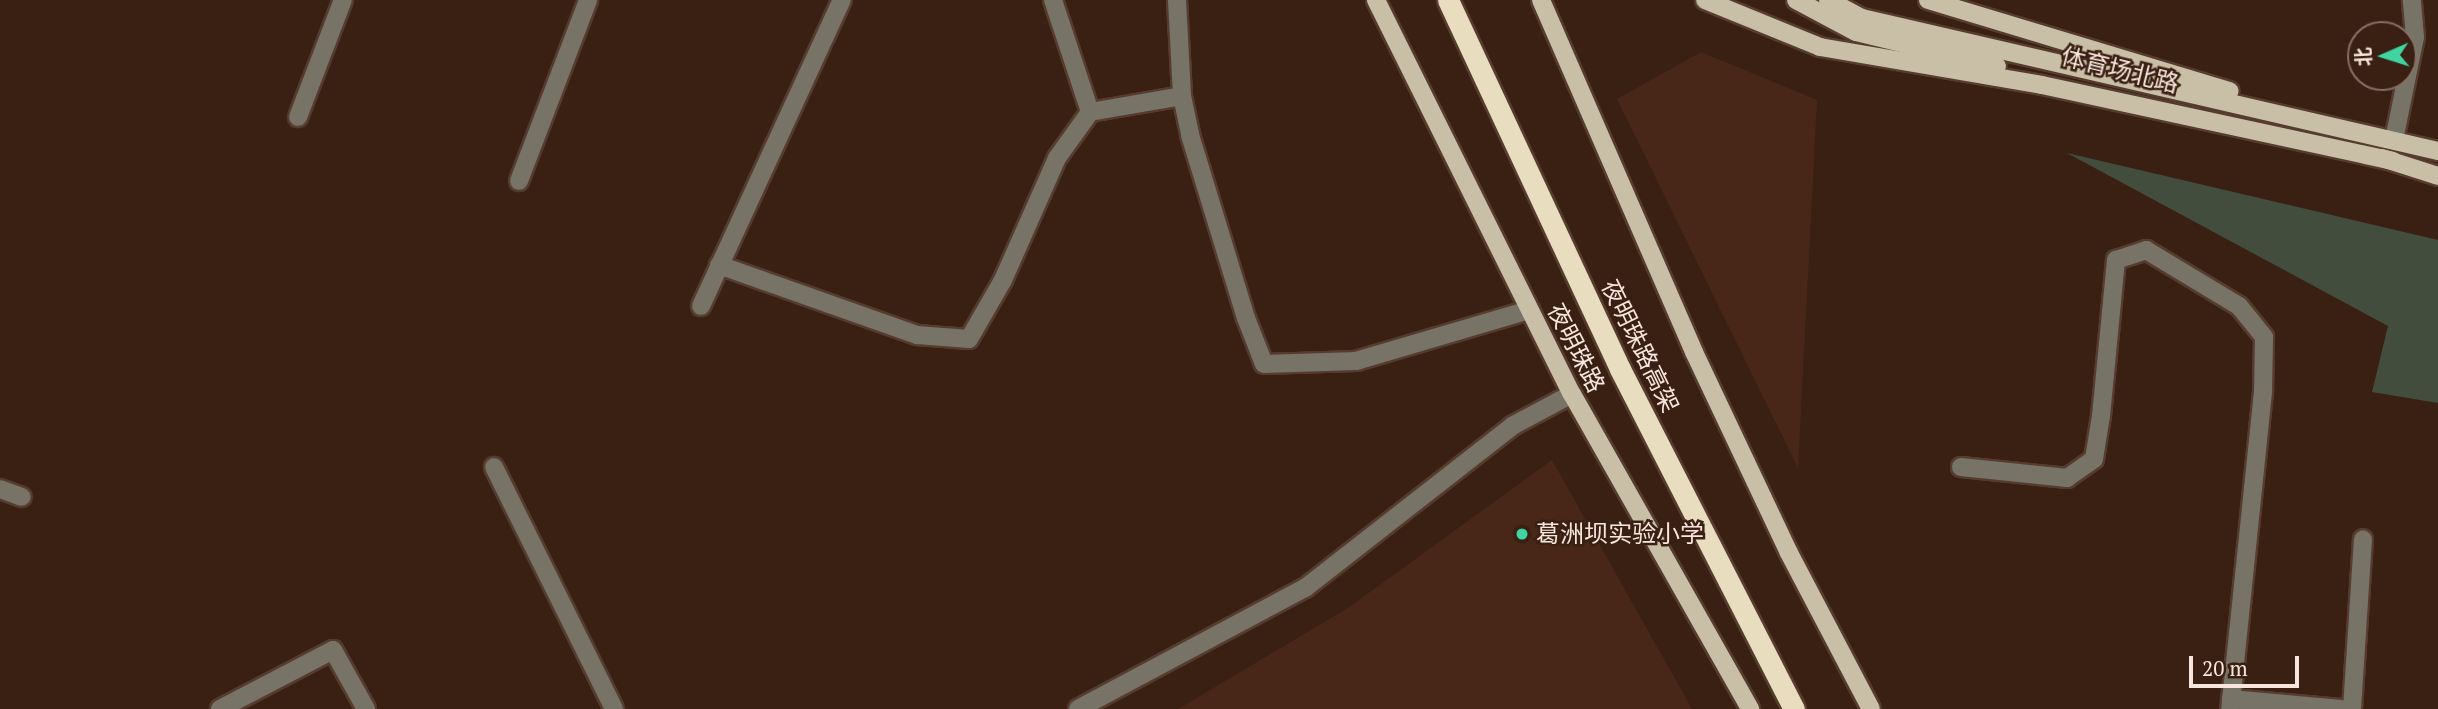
<!DOCTYPE html>
<meta charset="utf-8">
<style>
body{margin:0}
#map{position:relative;width:2438px;height:709px;overflow:hidden;background:#3a2013;font-family:"PT Serif","Noto Sans SC",serif}
div>[style]{position:absolute}
.built>*{inset:0;background:#482718}
.green>*{inset:0;background:#434d3d}
.roads{filter:drop-shadow(2px 0 #553c2f) drop-shadow(-2px 0 #553c2f) drop-shadow(0 2px #553c2f) drop-shadow(0 -2px #553c2f)}
.minor>*{height:18px;margin:-9px;padding:0 9px;transform-origin:9px;border-radius:9px;background:#777367}
.major>*{height:18px;margin:-9px;padding:0 9px;transform-origin:9px;border-radius:9px;background:#c9bfa6}
.highway>*{height:21px;margin:-10.5px;padding:0 10.5px;transform-origin:10.5px;border-radius:10.5px;background:#e9ddbf}
.dots>*{width:19px;height:19px;translate:-50% -50%;box-sizing:border-box;border:4px solid #3a2013;border-radius:50%}
span{translate:-50% -50%;white-space:nowrap;text-align:center;line-height:1.15;-webkit-text-stroke:5px #3a2013;paint-order:stroke}
.street-label{font-size:24px;color:#f8e5dd}
.poi-label{font-size:24px;color:#f8e5dd}
.left{translate:0 -50%;text-align:left}
.north{position:absolute;left:2347px;top:21px;width:70px;height:70px;box-sizing:border-box;background:#3a2013;border:2px solid #866f64;border-radius:50%;rotate:267deg;font-size:19px;font-weight:700;line-height:28px;text-align:center;color:#f8e5dd}
.north::after{content:'';display:block;margin:auto;width:24px;height:32px;background:#3fd4a2;clip-path:polygon(50% 0,100% 100%,50% 72%,0 100%)}
.scale{position:absolute;left:2189px;top:656px;width:110px;height:32px;box-sizing:border-box;border:4px solid #f8e5dd;border-top:0;padding-left:9px;font-size:21px;line-height:24px;white-space:nowrap;color:#f8e5dd;-webkit-text-stroke:5px #3a2013;paint-order:stroke}
</style>
<div id="map">
<div class="built">
<div style="clip-path:polygon(1701px 52px,1817px 100px,1798px 468px,1617px 99px)"></div>
<div style="clip-path:polygon(1552px 460px,1692px 709px,1178px 709px,1348px 608px)"></div>
</div>
<div class="green">
<div style="clip-path:polygon(2067px 153px,2438px 240px,2438px 403px,2372px 392px,2388px 326px)"></div>
</div>
<div class="roads">
<div class="minor">
<div style="left:1053px;top:0;width:118px;rotate:71.7deg"></div>
<div style="left:1177px;top:0;width:96px;rotate:87deg"></div>
<div style="left:298px;top:117px;width:125px;rotate:-69deg"></div>
<div style="left:2394px;top:140px;width:105px;rotate:-78.5deg"></div>
<div style="left:2415px;top:37px;width:37px;rotate:-95deg"></div>
<div style="left:519px;top:181px;width:194px;rotate:-69.1deg"></div>
<div style="left:719px;top:265px;width:210px;rotate:19.5deg"></div>
<div style="left:917px;top:335px;width:52px;rotate:4.4deg"></div>
<div style="left:969px;top:339px;width:68px;rotate:-60deg"></div>
<div style="left:1003px;top:280px;width:133px;rotate:-66.1deg"></div>
<div style="left:1057px;top:158px;width:57px;rotate:-54.3deg"></div>
<div style="left:1090px;top:112px;width:93px;rotate:-9.9deg"></div>
<div style="left:1182px;top:96px;width:40px;rotate:78deg"></div>
<div style="left:1190px;top:135px;width:191px;rotate:73deg"></div>
<div style="left:1246px;top:318px;width:49px;rotate:68.6deg"></div>
<div style="left:1264px;top:364px;width:92px;rotate:-1.9deg"></div>
<div style="left:1356px;top:361px;width:180px;rotate:-16.4deg"></div>
<div style="left:701px;top:306px;width:337px;rotate:-65.3deg"></div>
<div style="left:494px;top:467px;width:270px;rotate:63.6deg"></div>
<div style="left:1961px;top:467px;width:107px;rotate:5.9deg"></div>
<div style="left:2067px;top:478px;width:33px;rotate:-35deg"></div>
<div style="left:2094px;top:459px;width:44px;rotate:-80.8deg"></div>
<div style="left:2101px;top:416px;width:157px;rotate:-84.5deg"></div>
<div style="left:2116px;top:260px;width:32px;rotate:-18deg"></div>
<div style="left:2146px;top:250px;width:109px;rotate:31.1deg"></div>
<div style="left:2239px;top:306px;width:40px;rotate:51deg"></div>
<div style="left:2264px;top:337px;width:55px;rotate:91deg"></div>
<div style="left:2263px;top:392px;width:319px;rotate:95.9deg"></div>
<div style="left:0;top:489px;width:23px;rotate:20deg"></div>
<div style="left:2231px;top:699px;width:110px;rotate:5.2deg"></div>
<div style="left:220px;top:709px;width:127px;rotate:-27.6deg"></div>
<div style="left:333px;top:650px;width:68px;rotate:60.8deg"></div>
<div style="left:1078px;top:709px;width:257px;rotate:-28.1deg"></div>
<div style="left:1305px;top:588px;width:263px;rotate:-38deg"></div>
<div style="left:1512px;top:426px;width:68px;rotate:-28.1deg"></div>
<div style="left:2352px;top:709px;width:170px;rotate:-86.3deg"></div>
</div>
<div class="major">
<div style="left:1376px;top:0;width:440px;rotate:63.6deg"></div>
<div style="left:1572px;top:394px;width:362px;rotate:60.5deg"></div>
<div style="left:1541px;top:0;width:384px;rotate:66.5deg"></div>
<div style="left:1694px;top:352px;width:222px;rotate:64.7deg"></div>
<div style="left:1789px;top:553px;width:176px;rotate:62.3deg"></div>
<div style="left:1705px;top:0;width:124px;rotate:22.2deg"></div>
<div style="left:1820px;top:47px;width:225px;rotate:9.7deg"></div>
<div style="left:2042px;top:85px;width:359px;rotate:12.2deg"></div>
<div style="left:1796px;top:0;width:68px;rotate:28.1deg"></div>
<div style="left:1856px;top:32px;width:145px;rotate:13.6deg"></div>
<div style="left:1828px;top:0;width:38px;rotate:28deg"></div>
<div style="left:1862px;top:18px;width:591px;rotate:13deg"></div>
<div style="left:1928px;top:0;width:315px;rotate:16.8deg"></div>
<div style="left:2382px;top:158px;width:59px;rotate:17.8deg"></div>
</div>
<div class="highway">
<div style="left:1448px;top:0;width:407px;rotate:65deg"></div>
<div style="left:1620px;top:369px;width:382px;rotate:62.9deg"></div>
</div>
</div>
<div class="dots">
<div style="left:1522px;top:534px;background:#3fd4a2"></div>
</div>
<div class="street-label">
<span style="left:2120px;top:70px;rotate:14deg">体育场北路</span>
<span style="left:1640px;top:346px;rotate:64deg">夜明珠路高架</span>
<span style="left:1576px;top:348px;rotate:63deg">夜明珠路</span>
</div>
<div class="poi-label">
<span class="left" style="left:1536px;top:534px">葛洲坝实验小学</span>
</div>
<div class="north">北</div>
<div class="scale">20 m</div>
</div>
